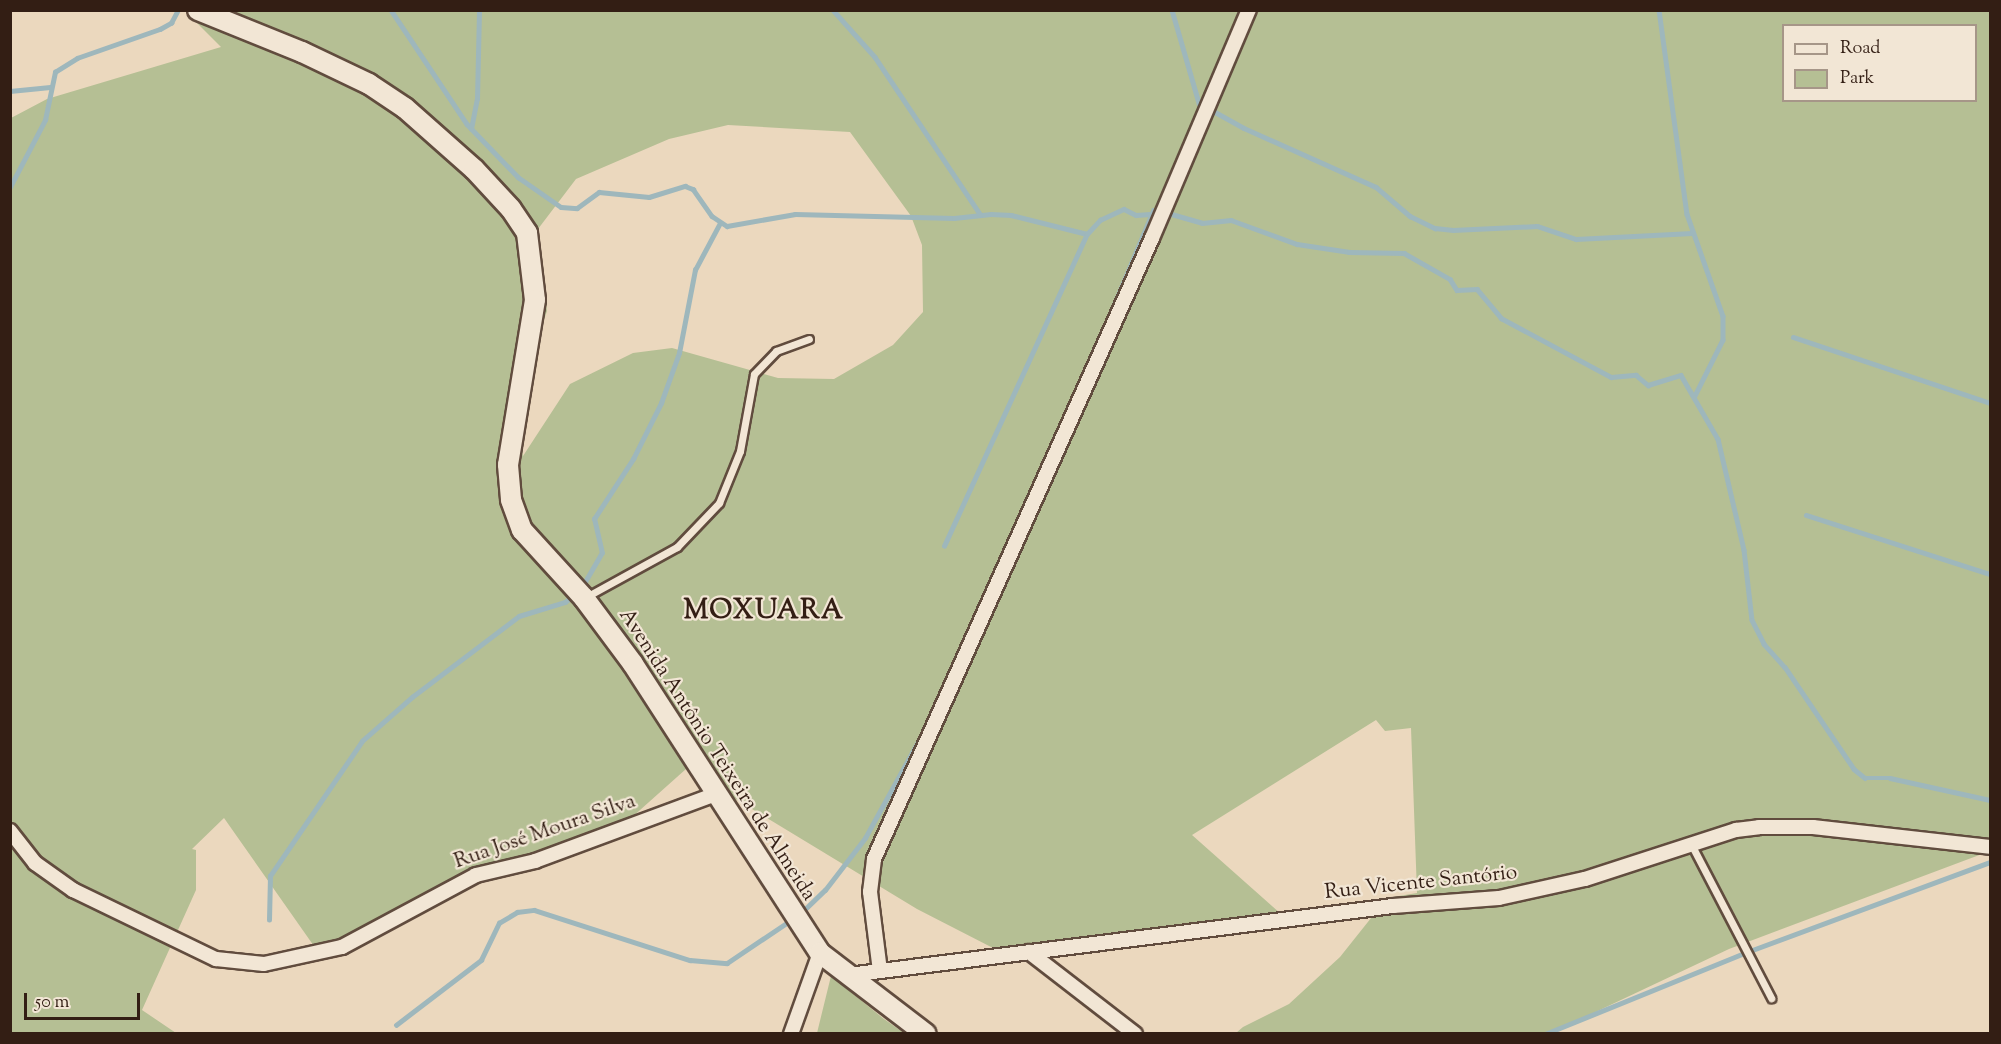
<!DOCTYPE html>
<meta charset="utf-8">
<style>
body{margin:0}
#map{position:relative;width:2001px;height:1044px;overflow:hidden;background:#ebd8be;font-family:"Sorts Mill Goudy",serif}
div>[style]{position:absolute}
.green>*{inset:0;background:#b5bf94}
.stream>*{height:4.5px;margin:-2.25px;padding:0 2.25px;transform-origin:2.25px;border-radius:2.25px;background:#9eb7bc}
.roads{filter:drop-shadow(2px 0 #614c3e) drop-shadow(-2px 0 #614c3e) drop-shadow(0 2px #614c3e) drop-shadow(0 -2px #614c3e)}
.lane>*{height:7px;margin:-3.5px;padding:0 3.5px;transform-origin:3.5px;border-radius:3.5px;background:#f2e6d5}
.street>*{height:14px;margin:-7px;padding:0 7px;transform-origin:7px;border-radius:7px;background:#f2e6d5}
.secondary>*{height:20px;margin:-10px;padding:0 10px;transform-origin:10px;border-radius:10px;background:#f2e6d5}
span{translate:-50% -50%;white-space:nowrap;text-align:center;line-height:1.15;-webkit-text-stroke:4.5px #f2e6d5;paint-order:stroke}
.street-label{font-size:21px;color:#331e14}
.district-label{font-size:27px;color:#331e14;font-weight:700;letter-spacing:1.5px}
.frame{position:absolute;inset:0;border:12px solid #331e14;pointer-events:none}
.legend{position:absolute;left:1782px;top:24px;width:195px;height:78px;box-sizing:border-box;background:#f2e6d5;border:2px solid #a69688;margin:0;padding:8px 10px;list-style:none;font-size:18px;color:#331e14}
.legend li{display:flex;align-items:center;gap:12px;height:30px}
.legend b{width:30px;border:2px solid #a69688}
.scale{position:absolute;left:24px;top:993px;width:116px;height:27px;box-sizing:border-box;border:3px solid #331e14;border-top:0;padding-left:8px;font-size:18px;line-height:21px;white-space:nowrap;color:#331e14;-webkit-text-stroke:4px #f2e6d5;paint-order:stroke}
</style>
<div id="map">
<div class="green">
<div style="clip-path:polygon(evenodd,185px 11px,1990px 11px,1990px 851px,1729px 949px,1551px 1033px,1236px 1033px,1243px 1027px,1289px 1004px,1340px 957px,1387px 898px,1417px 893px,1411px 728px,1385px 731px,1376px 720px,1192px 835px,1281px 914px,993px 948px,917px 909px,686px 769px,621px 827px,473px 871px,380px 922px,316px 949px,224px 818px,192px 849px,196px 850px,196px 890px,142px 1010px,176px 1033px,11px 1034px,11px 118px,47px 99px,221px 47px,185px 11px,1784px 26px,1976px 26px,1976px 100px,1784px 100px,1784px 26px,185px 11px,728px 125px,850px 132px,911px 216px,922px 245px,923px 312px,893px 345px,834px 379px,778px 378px,672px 348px,633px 353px,570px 384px,523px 456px,521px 444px,536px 343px,547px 311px,538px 229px,576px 179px,669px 139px,728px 125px)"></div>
<div style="clip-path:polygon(831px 976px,884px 1019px,904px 1033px,817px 1033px)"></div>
</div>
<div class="stream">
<div style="left:391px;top:10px;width:137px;rotate:56.3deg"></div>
<div style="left:467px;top:124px;width:74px;rotate:46.1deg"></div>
<div style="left:518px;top:177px;width:52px;rotate:34.9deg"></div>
<div style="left:561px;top:207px;width:16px;rotate:4deg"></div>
<div style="left:577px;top:208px;width:27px;rotate:-36deg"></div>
<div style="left:599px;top:192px;width:50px;rotate:5.7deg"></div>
<div style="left:649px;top:197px;width:38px;rotate:-17deg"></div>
<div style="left:685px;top:186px;width:9px;rotate:21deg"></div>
<div style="left:693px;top:189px;width:33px;rotate:55deg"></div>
<div style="left:712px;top:216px;width:18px;rotate:34deg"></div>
<div style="left:727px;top:226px;width:69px;rotate:-10deg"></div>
<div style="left:795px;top:214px;width:159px;rotate:1.4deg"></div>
<div style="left:954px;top:218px;width:37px;rotate:-6deg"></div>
<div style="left:991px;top:214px;width:20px;rotate:3deg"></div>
<div style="left:1011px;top:215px;width:78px;rotate:14deg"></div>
<div style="left:833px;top:10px;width:63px;rotate:48.2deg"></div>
<div style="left:875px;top:57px;width:189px;rotate:56.2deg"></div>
<div style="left:1172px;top:10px;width:97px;rotate:73.8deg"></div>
<div style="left:1199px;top:103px;width:51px;rotate:29.1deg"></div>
<div style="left:1244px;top:128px;width:145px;rotate:24.1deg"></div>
<div style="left:1376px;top:187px;width:45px;rotate:40.5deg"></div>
<div style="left:1410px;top:216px;width:28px;rotate:26deg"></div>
<div style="left:1435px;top:228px;width:18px;rotate:6deg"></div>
<div style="left:1453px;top:230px;width:84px;rotate:-2.7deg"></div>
<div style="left:1537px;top:226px;width:41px;rotate:18.4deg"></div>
<div style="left:1576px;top:239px;width:116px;rotate:-3deg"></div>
<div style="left:1659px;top:10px;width:206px;rotate:82.2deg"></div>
<div style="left:1687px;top:214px;width:108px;rotate:70.6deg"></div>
<div style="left:1723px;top:316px;width:24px;rotate:90deg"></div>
<div style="left:1723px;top:340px;width:63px;rotate:116.6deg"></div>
<div style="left:10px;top:91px;width:40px;rotate:-5.7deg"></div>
<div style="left:471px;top:129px;width:31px;rotate:-79deg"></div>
<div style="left:477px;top:99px;width:89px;rotate:-88.7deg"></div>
<div style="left:10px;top:187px;width:76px;rotate:-62.4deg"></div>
<div style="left:45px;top:120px;width:49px;rotate:-78.2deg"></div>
<div style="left:55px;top:72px;width:26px;rotate:-32deg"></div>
<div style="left:77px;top:58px;width:88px;rotate:-19.3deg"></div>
<div style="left:160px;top:29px;width:13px;rotate:-29deg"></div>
<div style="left:171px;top:23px;width:15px;rotate:-62deg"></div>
<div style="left:1793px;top:337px;width:208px;rotate:18.5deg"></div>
<div style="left:1095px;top:350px;width:151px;rotate:-67.4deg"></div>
<div style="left:1806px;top:515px;width:193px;rotate:17.8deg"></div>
<div style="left:944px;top:546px;width:343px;rotate:-65.4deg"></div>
<div style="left:1087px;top:234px;width:19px;rotate:-47deg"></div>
<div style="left:1100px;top:220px;width:26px;rotate:-25deg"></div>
<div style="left:1124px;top:209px;width:13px;rotate:27deg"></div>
<div style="left:1136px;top:215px;width:32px;rotate:-4deg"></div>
<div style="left:1168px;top:213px;width:35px;rotate:16deg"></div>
<div style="left:1202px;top:223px;width:29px;rotate:-6deg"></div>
<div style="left:1231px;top:220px;width:70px;rotate:20deg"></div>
<div style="left:1297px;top:244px;width:53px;rotate:8.7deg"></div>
<div style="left:1349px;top:252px;width:55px;rotate:1deg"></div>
<div style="left:1404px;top:253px;width:53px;rotate:29.5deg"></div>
<div style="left:1450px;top:279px;width:13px;rotate:58deg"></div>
<div style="left:1457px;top:290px;width:20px;rotate:-3deg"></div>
<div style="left:1477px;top:289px;width:38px;rotate:50deg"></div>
<div style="left:1501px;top:318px;width:125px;rotate:28.2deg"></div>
<div style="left:1611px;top:377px;width:25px;rotate:-5deg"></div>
<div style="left:1636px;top:375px;width:16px;rotate:40deg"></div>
<div style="left:1648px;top:385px;width:34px;rotate:-17deg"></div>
<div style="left:1681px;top:375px;width:74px;rotate:60deg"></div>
<div style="left:1718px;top:439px;width:114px;rotate:76.8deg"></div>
<div style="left:1744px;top:550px;width:70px;rotate:83.5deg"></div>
<div style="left:1752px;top:620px;width:27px;rotate:63deg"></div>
<div style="left:1764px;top:644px;width:31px;rotate:48deg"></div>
<div style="left:1785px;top:667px;width:123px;rotate:55.9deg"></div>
<div style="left:1854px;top:769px;width:14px;rotate:39deg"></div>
<div style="left:1865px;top:778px;width:25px"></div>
<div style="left:1890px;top:778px;width:102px;rotate:12.4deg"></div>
<div style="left:582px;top:587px;width:39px;rotate:-60deg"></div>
<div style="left:602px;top:553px;width:35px;rotate:-103deg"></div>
<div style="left:594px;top:519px;width:72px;rotate:-57deg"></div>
<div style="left:633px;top:459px;width:63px;rotate:-63.4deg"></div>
<div style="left:661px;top:403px;width:53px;rotate:-70.2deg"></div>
<div style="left:679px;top:353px;width:85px;rotate:-79.1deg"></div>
<div style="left:695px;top:270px;width:53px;rotate:-62deg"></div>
<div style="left:801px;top:913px;width:33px;rotate:-44deg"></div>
<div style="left:825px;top:890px;width:66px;rotate:-52.4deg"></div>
<div style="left:865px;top:838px;width:127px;rotate:-61.2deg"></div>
<div style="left:269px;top:920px;width:44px;rotate:-88.7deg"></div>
<div style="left:270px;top:876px;width:163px;rotate:-55.7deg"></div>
<div style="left:362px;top:741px;width:67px;rotate:-41.3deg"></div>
<div style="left:412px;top:697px;width:134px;rotate:-37.1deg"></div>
<div style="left:519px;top:616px;width:48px;rotate:-16.9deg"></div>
<div style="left:565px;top:602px;width:11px;rotate:-38deg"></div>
<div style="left:396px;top:1025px;width:107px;rotate:-37.4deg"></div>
<div style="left:481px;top:960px;width:41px;rotate:-64.1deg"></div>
<div style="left:499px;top:923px;width:21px;rotate:-31deg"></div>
<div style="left:517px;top:912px;width:17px;rotate:-7deg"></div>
<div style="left:534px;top:910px;width:164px;rotate:17.8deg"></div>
<div style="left:690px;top:960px;width:37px;rotate:5deg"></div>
<div style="left:727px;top:963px;width:77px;rotate:-33.9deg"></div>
<div style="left:1518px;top:1034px;width:11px"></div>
<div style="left:1545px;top:1034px;width:218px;rotate:-22.1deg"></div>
<div style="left:1747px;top:952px;width:259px;rotate:-20.3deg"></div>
</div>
<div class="roads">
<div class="lane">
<div style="left:586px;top:597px;width:104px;rotate:-28.8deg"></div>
<div style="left:677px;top:547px;width:61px;rotate:-46.3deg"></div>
<div style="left:719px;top:503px;width:56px;rotate:-68deg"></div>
<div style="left:740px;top:451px;width:78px;rotate:-79.7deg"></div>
<div style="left:754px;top:374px;width:32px;rotate:-46deg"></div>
<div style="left:776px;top:351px;width:35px;rotate:-20deg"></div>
<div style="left:1691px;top:844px;width:174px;rotate:62.5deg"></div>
</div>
<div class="street">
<div style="left:10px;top:831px;width:41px;rotate:52deg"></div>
<div style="left:35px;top:863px;width:47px;rotate:35.4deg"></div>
<div style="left:73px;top:890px;width:159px;rotate:25.8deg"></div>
<div style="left:216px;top:959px;width:48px;rotate:5.9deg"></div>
<div style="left:264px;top:964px;width:80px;rotate:-12.3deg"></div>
<div style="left:342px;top:947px;width:152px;rotate:-28.2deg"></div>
<div style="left:476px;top:875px;width:61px;rotate:-13.3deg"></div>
<div style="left:535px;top:861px;width:193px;rotate:-20.3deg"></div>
<div style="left:1029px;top:952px;width:134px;rotate:37.7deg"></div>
<div style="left:880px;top:971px;width:80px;rotate:-97.2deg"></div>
<div style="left:870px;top:892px;width:33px;rotate:-83deg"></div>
<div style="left:874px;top:859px;width:680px;rotate:-65.88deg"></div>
<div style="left:1152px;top:238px;width:248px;rotate:-67deg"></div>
<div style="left:849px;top:975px;width:548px;rotate:-7.23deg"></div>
<div style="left:1393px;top:906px;width:106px;rotate:-4.3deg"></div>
<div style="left:1499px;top:898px;width:88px;rotate:-12.5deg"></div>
<div style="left:1585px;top:879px;width:159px;rotate:-18deg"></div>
<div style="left:1736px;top:830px;width:23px;rotate:-7deg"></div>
<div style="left:1759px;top:827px;width:54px"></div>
<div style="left:1813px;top:827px;width:178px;rotate:6.4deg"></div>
<div style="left:791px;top:1034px;width:86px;rotate:-70.3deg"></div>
</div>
<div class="secondary">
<div style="left:198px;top:10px;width:112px;rotate:22deg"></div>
<div style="left:302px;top:52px;width:74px;rotate:25.5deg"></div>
<div style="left:369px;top:84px;width:43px;rotate:33.7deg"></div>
<div style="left:405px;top:108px;width:92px;rotate:41.5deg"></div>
<div style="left:474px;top:169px;width:54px;rotate:47.2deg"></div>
<div style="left:511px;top:209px;width:29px;rotate:56deg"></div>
<div style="left:527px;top:233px;width:67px;rotate:83.2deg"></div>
<div style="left:535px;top:300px;width:167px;rotate:99.3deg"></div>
<div style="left:508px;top:465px;width:35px;rotate:85deg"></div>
<div style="left:511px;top:500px;width:32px;rotate:70deg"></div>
<div style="left:522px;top:530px;width:92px;rotate:47.6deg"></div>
<div style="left:584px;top:598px;width:82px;rotate:53.4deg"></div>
<div style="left:633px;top:664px;width:344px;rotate:57.1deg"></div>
<div style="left:820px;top:953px;width:133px;rotate:37.4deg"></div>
</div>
</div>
<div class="street-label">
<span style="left:717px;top:755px;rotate:57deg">Avenida Antônio Teixeira de Almeida</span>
<span style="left:545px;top:832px;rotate:-19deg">Rua José Moura Silva</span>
<span style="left:1421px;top:883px;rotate:-6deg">Rua Vicente Santório</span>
</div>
<div class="district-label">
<span style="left:764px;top:612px">MOXUARA</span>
</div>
<div class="frame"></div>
<ul class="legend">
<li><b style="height:8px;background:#f2e6d5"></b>Road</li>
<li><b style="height:16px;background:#b5bf94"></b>Park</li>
</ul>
<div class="scale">50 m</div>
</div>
